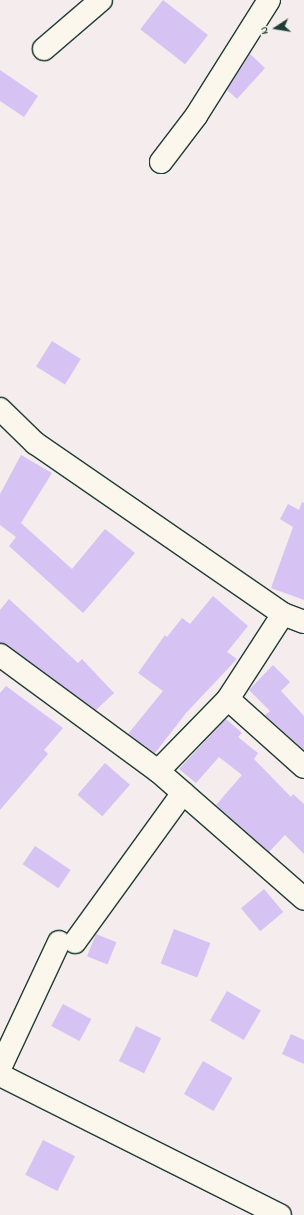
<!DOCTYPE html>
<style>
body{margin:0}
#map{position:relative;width:304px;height:1215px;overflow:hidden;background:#f4eced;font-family:"Indie Flower",sans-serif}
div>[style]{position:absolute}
.building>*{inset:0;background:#d6c2f3;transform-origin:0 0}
.roads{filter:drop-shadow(1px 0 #1f3d34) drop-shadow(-1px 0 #1f3d34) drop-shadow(0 1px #1f3d34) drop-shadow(0 -1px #1f3d34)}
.street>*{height:22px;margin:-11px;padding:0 11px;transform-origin:11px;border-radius:11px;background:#fbf7ec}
span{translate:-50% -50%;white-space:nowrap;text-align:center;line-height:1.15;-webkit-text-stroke:3px #fbf7ec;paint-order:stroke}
.north{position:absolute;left:256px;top:8px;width:40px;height:40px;-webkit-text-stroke:3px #fbf7ec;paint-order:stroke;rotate:258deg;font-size:11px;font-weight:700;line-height:16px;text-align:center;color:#1f3d34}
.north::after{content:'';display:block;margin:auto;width:14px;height:18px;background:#1f3d34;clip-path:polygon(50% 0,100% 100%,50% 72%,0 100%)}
</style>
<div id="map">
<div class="building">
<div style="left:163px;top:0;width:57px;height:37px;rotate:38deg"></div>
<div style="clip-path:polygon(250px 54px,265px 68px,237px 99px,227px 90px)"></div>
<div style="clip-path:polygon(0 70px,38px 96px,24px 117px,0 101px)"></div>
<div style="left:52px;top:341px;width:34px;height:30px;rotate:32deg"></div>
<div style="clip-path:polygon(21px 455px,52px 473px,21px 523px,72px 569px,105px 529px,135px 553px,83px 613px,9px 546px,16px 537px,0 525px,0 494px)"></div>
<div style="clip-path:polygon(302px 502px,304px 503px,304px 600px,271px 588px,293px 527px,280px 519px,288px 504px,299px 510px)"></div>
<div style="clip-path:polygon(213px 596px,248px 626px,227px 652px,237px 659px,186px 713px,155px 753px,128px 734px,163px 691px,138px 673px,165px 635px,167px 637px,182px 618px,190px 624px)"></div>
<div style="clip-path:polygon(9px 599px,78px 663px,82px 659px,114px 693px,96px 710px,0 643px,0 610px)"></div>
<div style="clip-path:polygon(273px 665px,290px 682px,281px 691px,304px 716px,304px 750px,265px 715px,270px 711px,249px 690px)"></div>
<div style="clip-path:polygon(6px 686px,63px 728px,44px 750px,48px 754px,0 810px,0 693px)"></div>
<div style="clip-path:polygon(226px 719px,242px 733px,238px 737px,258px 753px,254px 759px,291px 797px,293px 794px,304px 804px,304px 854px,285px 835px,269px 852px,216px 805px,242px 775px,219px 757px,196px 783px,179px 769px)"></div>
<div style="left:105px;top:763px;width:33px;height:42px;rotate:41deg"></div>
<div style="left:35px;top:846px;width:43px;height:22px;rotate:34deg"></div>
<div style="left:264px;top:889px;width:30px;height:30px;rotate:50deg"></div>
<div style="left:174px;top:929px;width:39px;height:37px;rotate:21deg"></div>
<div style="left:96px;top:934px;width:22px;height:24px;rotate:22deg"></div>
<div style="left:227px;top:991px;width:39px;height:34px;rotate:30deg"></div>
<div style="left:63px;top:1004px;width:32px;height:25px;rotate:28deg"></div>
<div style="left:136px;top:1026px;width:28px;height:39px;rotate:26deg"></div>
<div style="clip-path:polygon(291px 1034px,304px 1040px,304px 1064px,282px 1054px)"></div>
<div style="left:203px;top:1061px;width:34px;height:38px;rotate:30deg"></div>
<div style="left:43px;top:1140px;width:36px;height:39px;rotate:27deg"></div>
</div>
<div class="roads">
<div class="street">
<div style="left:44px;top:49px;width:75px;rotate:-40.7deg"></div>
<div style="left:161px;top:162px;width:58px;rotate:-52.7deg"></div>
<div style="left:196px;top:116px;width:137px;rotate:-57.8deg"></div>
<div style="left:0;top:409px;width:49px;rotate:44.2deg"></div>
<div style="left:35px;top:443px;width:301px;rotate:34.6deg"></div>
<div style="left:283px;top:614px;width:22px;rotate:21deg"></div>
<div style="left:0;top:655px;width:196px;rotate:36.3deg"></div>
<div style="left:158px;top:771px;width:194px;rotate:41.2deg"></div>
<div style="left:228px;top:699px;width:102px;rotate:41.8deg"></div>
<div style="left:158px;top:771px;width:100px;rotate:-45.8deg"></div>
<div style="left:228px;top:699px;width:101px;rotate:-57.1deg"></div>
<div style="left:75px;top:942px;width:184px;rotate:-54.1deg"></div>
<div style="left:0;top:1068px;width:139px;rotate:-64.9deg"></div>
<div style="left:0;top:1075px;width:313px;rotate:26.6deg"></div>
</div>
</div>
<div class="north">N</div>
</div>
